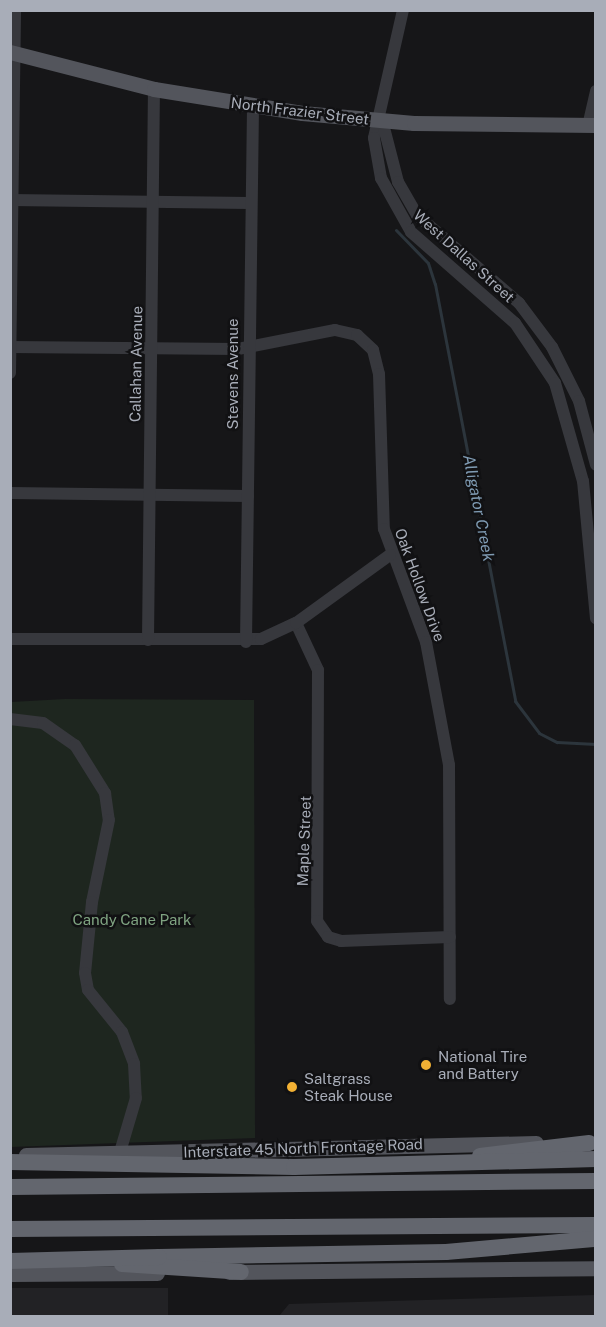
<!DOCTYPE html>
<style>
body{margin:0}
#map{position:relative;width:606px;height:1327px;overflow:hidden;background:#161618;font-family:"Public Sans",sans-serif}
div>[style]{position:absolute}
.built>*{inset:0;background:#222225;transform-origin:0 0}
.green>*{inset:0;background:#1e261f}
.stream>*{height:3px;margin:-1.5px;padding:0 1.5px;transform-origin:1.5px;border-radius:1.5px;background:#2c353c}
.minor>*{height:12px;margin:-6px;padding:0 6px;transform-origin:6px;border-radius:6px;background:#37383d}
.major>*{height:15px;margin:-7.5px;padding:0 7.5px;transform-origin:7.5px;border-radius:7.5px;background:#53555c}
.highway>*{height:16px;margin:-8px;padding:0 8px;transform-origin:8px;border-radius:8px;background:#63666e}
.highway-bridge>*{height:16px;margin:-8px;padding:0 8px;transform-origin:8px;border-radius:8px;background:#63666e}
.dots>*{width:16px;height:16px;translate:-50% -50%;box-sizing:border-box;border:3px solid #111113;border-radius:50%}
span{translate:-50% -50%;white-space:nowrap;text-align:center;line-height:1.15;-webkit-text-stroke:5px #111113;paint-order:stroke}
.street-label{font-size:15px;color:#a8adb8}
.park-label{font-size:15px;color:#7fa381}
.poi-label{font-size:15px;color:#a8adb8}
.left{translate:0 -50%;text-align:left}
.water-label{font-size:16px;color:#7f9bb3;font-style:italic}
.frame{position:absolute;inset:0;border:12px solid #a8adb8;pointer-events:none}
</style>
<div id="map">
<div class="built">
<div style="left:11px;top:1288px;width:157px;height:28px"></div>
<div style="clip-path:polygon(595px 1295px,595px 1316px,279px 1316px,289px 1304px)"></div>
</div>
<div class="green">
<div style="clip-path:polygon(65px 699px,254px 700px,255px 1138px,11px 1147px,11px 702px)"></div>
</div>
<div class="stream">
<div style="left:396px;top:230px;width:46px;rotate:45.9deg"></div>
<div style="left:428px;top:263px;width:22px;rotate:72deg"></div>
<div style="left:435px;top:284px;width:425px;rotate:79.1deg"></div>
<div style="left:515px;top:701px;width:40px;rotate:53deg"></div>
<div style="left:539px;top:733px;width:20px;rotate:27deg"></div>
<div style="left:557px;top:742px;width:39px;rotate:3deg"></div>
</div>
<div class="minor">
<div style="left:403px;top:10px;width:131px;rotate:102.8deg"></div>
<div style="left:374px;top:138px;width:41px;rotate:80.1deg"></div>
<div style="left:381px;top:178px;width:62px;rotate:60.9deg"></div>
<div style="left:411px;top:232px;width:138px;rotate:41.2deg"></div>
<div style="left:515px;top:323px;width:72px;rotate:56.3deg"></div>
<div style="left:555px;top:383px;width:102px;rotate:74.1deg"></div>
<div style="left:583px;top:481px;width:138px;rotate:84.6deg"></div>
<div style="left:382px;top:120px;width:64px;rotate:75.5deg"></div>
<div style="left:398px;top:182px;width:38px;rotate:60deg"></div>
<div style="left:417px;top:215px;width:135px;rotate:40.8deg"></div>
<div style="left:519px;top:303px;width:55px;rotate:53.1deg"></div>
<div style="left:552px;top:347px;width:60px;rotate:63.4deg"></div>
<div style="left:579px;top:401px;width:66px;rotate:75.1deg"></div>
<div style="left:588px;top:126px;width:36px;rotate:-77deg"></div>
<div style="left:10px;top:200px;width:239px;rotate:0.7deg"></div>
<div style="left:10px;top:347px;width:228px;rotate:0.5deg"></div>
<div style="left:238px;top:349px;width:99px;rotate:-11.1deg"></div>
<div style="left:335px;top:330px;width:23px;rotate:13deg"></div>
<div style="left:357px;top:335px;width:22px;rotate:43deg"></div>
<div style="left:373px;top:350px;width:25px;rotate:76deg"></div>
<div style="left:379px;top:374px;width:155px;rotate:88.2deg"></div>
<div style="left:384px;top:529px;width:121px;rotate:69.6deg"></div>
<div style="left:426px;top:642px;width:125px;rotate:79.4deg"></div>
<div style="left:449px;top:765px;width:234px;rotate:89.8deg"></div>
<div style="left:10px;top:373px;width:363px;rotate:-89.2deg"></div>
<div style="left:10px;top:493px;width:238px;rotate:0.7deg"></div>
<div style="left:296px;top:623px;width:52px;rotate:64.9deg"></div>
<div style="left:318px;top:670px;width:251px;rotate:90.2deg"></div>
<div style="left:317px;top:921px;width:19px;rotate:55deg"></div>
<div style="left:328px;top:937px;width:14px;rotate:17deg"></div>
<div style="left:341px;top:941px;width:109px;rotate:-2.1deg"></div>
<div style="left:10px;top:639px;width:251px"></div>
<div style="left:261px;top:639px;width:38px;rotate:-25deg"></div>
<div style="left:296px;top:623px;width:116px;rotate:-35.9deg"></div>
<div style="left:148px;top:640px;width:551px;rotate:-89.38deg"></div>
<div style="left:246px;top:642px;width:536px;rotate:-89.25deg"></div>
<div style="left:10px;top:719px;width:33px;rotate:7deg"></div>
<div style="left:43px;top:723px;width:39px;rotate:35deg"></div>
<div style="left:75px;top:745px;width:57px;rotate:58deg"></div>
<div style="left:105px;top:793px;width:27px;rotate:82deg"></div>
<div style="left:109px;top:820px;width:84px;rotate:101.7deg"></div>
<div style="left:92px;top:902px;width:71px;rotate:95.6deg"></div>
<div style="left:85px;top:973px;width:17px;rotate:80deg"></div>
<div style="left:88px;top:990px;width:54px;rotate:51deg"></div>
<div style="left:122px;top:1032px;width:34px;rotate:69deg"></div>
<div style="left:134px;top:1064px;width:34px;rotate:87deg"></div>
<div style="left:136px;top:1098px;width:56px;rotate:106.5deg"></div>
</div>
<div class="major">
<div style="left:10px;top:52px;width:149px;rotate:14.4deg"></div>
<div style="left:154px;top:89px;width:150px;rotate:9.2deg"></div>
<div style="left:302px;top:113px;width:112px;rotate:5.1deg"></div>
<div style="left:414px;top:123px;width:182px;rotate:0.6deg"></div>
<div style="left:26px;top:1155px;width:510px;rotate:-1.35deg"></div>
<div style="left:229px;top:1272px;width:367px;rotate:-0.6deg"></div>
<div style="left:10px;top:1274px;width:147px;rotate:-0.4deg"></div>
</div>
<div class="highway">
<div style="left:480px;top:1156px;width:110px;rotate:-6.8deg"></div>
<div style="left:10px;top:1162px;width:284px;rotate:1deg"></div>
<div style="left:10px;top:1187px;width:586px;rotate:-0.59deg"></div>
<div style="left:10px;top:1229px;width:586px;rotate:-0.39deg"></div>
<div style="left:159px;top:1257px;width:287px;rotate:-1deg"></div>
<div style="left:446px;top:1252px;width:151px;rotate:-5deg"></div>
<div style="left:122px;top:1264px;width:119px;rotate:3.8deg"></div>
</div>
<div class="highway-bridge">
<div style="left:294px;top:1167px;width:302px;rotate:-1.5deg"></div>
<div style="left:10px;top:1261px;width:149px;rotate:-1.5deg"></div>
</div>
<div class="dots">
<div style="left:426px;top:1065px;background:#f2b134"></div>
<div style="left:292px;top:1087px;background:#f2b134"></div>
</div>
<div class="street-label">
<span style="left:300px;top:111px;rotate:7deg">North Frazier Street</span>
<span style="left:464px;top:256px;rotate:42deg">West Dallas Street</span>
<span style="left:136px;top:364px;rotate:-89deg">Callahan Avenue</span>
<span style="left:233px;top:374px;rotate:-90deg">Stevens Avenue</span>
<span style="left:420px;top:585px;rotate:70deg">Oak Hollow Drive</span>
<span style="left:304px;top:841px;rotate:-88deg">Maple Street</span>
<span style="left:303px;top:1148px;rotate:-2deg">Interstate 45 North Frontage Road</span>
</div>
<div class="park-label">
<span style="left:132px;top:920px">Candy Cane Park</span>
</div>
<div class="poi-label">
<span class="left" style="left:438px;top:1065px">National Tire<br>and Battery</span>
<span class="left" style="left:304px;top:1087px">Saltgrass<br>Steak House</span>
</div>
<div class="water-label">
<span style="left:478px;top:508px;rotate:79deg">Alligator Creek</span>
</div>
<div class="frame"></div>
</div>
